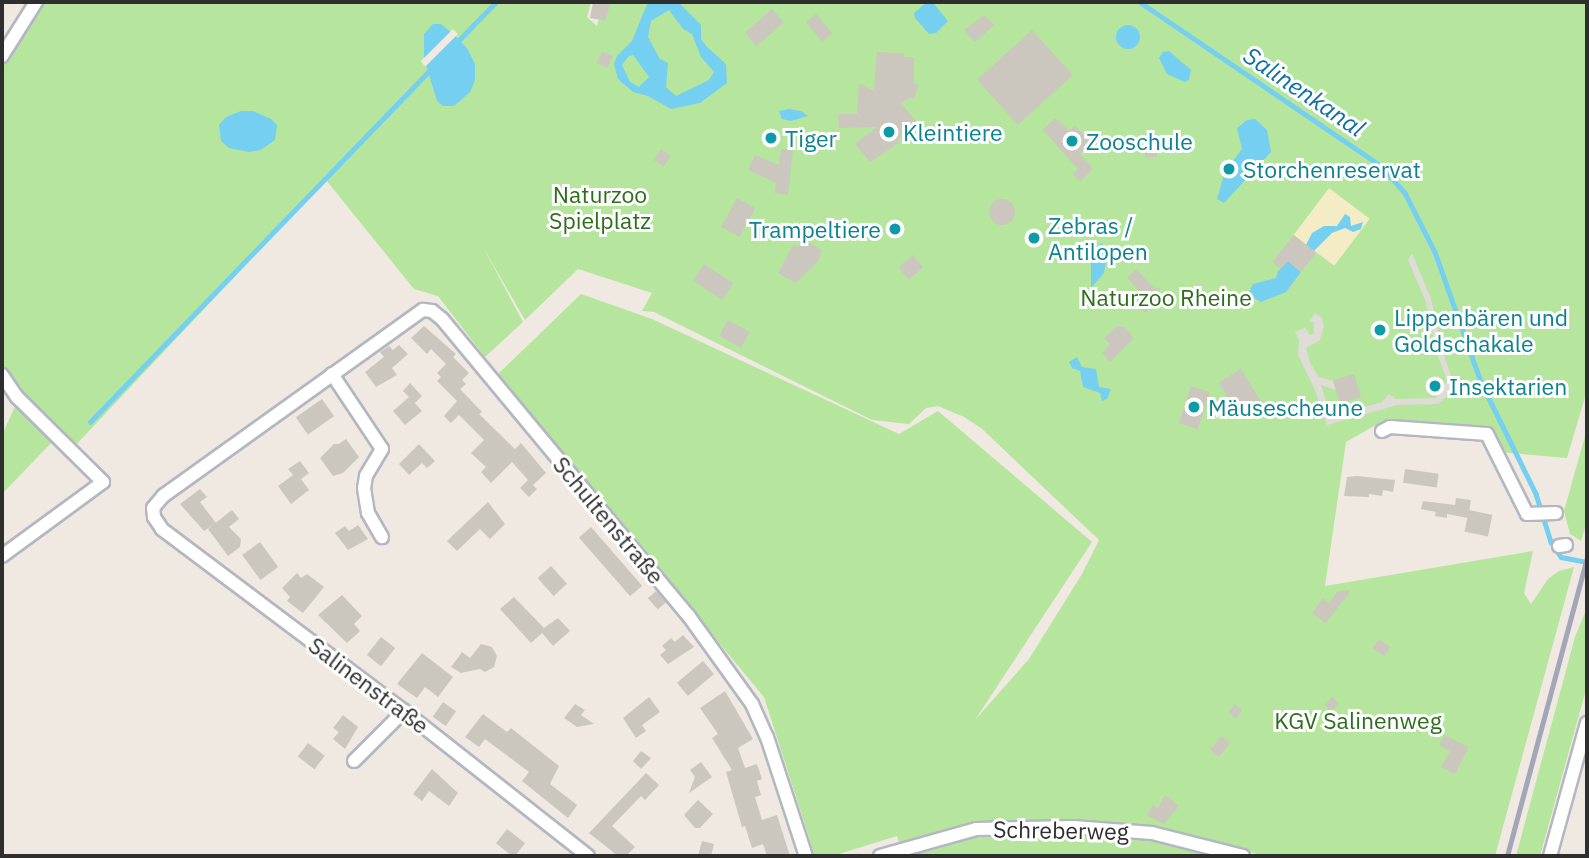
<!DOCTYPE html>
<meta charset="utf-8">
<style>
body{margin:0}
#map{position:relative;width:1589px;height:858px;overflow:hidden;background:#efe9e1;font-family:"IBM Plex Sans",sans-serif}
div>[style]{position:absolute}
.green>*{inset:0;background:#b6e59e}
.sand>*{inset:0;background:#f3ecc5;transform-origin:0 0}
.plaza>*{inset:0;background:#dfdcd8}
.water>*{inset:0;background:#75cff0}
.round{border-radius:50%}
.pier>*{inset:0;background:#efe9e1;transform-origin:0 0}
.stream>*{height:4.5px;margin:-2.25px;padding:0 2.25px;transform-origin:2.25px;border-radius:2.25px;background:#75cff0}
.building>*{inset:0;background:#cbc7bf;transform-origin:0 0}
.roads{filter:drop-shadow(2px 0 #b4b7c1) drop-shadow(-2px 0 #b4b7c1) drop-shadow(0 2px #b4b7c1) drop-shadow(0 -2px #b4b7c1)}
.street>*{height:12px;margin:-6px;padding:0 6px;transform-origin:6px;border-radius:6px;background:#fff}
.rail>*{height:4.5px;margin:-2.25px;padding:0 2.25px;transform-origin:2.25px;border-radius:2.25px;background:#a3a6b8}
.dots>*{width:19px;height:19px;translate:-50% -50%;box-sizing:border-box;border:4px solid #fff;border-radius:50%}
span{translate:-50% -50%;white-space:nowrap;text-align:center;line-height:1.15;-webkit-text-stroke:6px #fff;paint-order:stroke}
.culture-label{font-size:23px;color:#0d838f}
.left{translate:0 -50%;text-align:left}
.right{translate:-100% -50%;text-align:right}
.park-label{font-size:23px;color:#2c6e1b}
.street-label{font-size:23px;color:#2e2e2e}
.water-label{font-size:24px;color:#0d6fa3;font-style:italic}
.frame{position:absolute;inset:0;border:4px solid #2e2e2e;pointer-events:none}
</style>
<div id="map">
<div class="green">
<div style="clip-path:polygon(36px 2px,591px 2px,587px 17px,597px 26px,603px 2px,1587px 2px,1587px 390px,1567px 458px,1500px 452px,1488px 426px,1386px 419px,1346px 442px,1325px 586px,1533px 551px,1524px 593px,1531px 604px,1548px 579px,1559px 571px,1574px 567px,1495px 856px,1263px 856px,1204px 838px,1149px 827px,1068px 819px,1210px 856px,903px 856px,897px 836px,832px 856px,815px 856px,764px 697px,497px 375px,581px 294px,652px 319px,899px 434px,938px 411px,1092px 542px,975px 720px,1029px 659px,1082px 574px,1099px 540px,981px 428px,964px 417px,938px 406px,926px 408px,909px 424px,872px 420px,654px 312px,642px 311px,652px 293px,578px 269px,525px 320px,483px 247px,523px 322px,485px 357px,438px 296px,414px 289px,326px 180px,71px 450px,2px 374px,2px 56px)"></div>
<div style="clip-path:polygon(17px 402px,55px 439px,2px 494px,2px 435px)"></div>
<div style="clip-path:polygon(1587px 429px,1587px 522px,1581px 541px,1570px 534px,1564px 511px)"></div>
<div style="clip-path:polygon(1587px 608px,1587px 686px,1540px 856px,1516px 856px,1575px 637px)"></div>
</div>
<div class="sand">
<div style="left:1329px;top:188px;width:51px;height:59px;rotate:37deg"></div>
</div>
<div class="plaza">
<div style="clip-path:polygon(1412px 253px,1431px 299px,1442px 349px,1452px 379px,1452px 391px,1438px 404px,1397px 405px,1327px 425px,1315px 390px,1298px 355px,1299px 340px,1295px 332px,1305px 328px,1310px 335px,1314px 334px,1314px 322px,1309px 322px,1315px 313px,1321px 317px,1324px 326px,1320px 340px,1306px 348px,1310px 363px,1319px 377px,1333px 381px,1336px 390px,1321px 385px,1331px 417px,1382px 402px,1389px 394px,1396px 399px,1436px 398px,1447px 381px,1436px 350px,1426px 302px,1408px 260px)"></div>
</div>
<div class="water">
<div style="clip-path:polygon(evenodd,648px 2px,678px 2px,701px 25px,701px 39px,707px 47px,726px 64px,727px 83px,700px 103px,671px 109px,648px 96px,633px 92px,618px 79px,614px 64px,617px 56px,632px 41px,648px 2px,669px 10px,683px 29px,692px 34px,701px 57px,714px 72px,709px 80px,676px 96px,666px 87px,668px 63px,660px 59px,648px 37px,651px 21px,669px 10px,648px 2px,633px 55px,649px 77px,639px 87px,630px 82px,622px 65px,629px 56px,633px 55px)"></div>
<div style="clip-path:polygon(927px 2px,934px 4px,948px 21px,936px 33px,929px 34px,915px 18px,914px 13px)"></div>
<div style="clip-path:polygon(433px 24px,441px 24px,452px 33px,467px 48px,475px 64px,475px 80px,470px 92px,454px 106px,443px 106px,437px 101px,424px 58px,424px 34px)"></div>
<div class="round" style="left:1116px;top:25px;width:24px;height:24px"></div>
<div style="clip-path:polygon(1169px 51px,1191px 70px,1189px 80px,1185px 82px,1167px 74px,1159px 58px,1163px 52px)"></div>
<div style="clip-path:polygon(789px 109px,801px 111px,808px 116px,791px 121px,782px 119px,779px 111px)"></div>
<div style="clip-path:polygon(241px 111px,253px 111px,271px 119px,277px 125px,275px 140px,261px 150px,249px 152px,229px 148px,221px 141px,219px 125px,226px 117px)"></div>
<div style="clip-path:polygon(1255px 119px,1267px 130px,1271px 152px,1224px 203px,1217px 199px,1225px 171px,1242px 149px,1237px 128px,1247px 120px)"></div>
<div style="clip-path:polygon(1345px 214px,1350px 217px,1351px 226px,1363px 222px,1361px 229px,1353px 232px,1345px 228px,1332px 233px,1314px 251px,1306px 245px,1312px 233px,1324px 226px,1337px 226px)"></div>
<div style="clip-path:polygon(1101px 243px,1108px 249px,1104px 273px,1091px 288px,1091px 254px)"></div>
<div style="clip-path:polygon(1288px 261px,1301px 272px,1286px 292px,1261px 302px,1248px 294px,1253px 284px,1276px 278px,1278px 271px)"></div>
<div style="clip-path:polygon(1077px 357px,1082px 367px,1096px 369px,1099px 387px,1111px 389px,1107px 399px,1102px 401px,1100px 393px,1083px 387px,1080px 371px,1072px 368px,1069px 362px)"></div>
</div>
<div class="pier">
<div style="left:453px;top:29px;width:7px;height:46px;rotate:45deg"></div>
</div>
<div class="stream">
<div style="left:1140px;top:2px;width:290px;rotate:34.2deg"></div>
<div style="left:1380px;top:165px;width:38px;rotate:48deg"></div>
<div style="left:1405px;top:193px;width:66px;rotate:63deg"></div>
<div style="left:1435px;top:252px;width:138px;rotate:70.5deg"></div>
<div style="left:1481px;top:382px;width:125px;rotate:63.8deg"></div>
<div style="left:1536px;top:494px;width:50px;rotate:72.6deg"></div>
<div style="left:1551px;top:542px;width:18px;rotate:56deg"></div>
<div style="left:1561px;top:557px;width:26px;rotate:11deg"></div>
<div style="left:455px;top:44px;width:59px;rotate:-45.7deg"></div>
<div style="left:90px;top:422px;width:492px;rotate:-46deg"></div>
</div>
<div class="building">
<div style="clip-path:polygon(593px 2px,610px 2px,606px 21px,590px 18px)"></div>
<div style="left:772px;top:9px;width:18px;height:36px;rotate:49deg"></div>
<div style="left:816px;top:14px;width:25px;height:13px;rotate:50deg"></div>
<div style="clip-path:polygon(984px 15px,994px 25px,975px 42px,964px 30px)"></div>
<div style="left:1032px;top:30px;width:61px;height:74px;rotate:48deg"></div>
<div style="left:602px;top:51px;width:12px;height:13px;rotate:24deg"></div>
<div style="clip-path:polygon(877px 52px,904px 53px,904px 57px,914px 57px,914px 83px,919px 85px,915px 96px,901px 103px,918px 124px,897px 141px,899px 143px,870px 162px,855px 144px,877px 127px,839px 128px,838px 114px,857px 114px,859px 83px,874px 91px)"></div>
<div style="clip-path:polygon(1055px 118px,1069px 131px,1075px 126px,1091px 143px,1080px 154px,1093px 169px,1080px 182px,1073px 174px,1078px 169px,1043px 130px)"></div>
<div style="clip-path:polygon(936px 126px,948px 131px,938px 140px,931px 133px)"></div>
<div style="left:1145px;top:134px;width:12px;height:23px"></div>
<div style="left:661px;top:149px;width:12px;height:13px;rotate:35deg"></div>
<div style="clip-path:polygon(781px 149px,793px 149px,788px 195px,775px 193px,776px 183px,748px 170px,755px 155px,779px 165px)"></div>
<div style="left:737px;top:198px;width:21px;height:33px;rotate:29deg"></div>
<div class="round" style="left:989px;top:199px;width:26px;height:26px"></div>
<div style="clip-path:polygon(1294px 235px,1316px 253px,1301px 272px,1288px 261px,1281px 269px,1272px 262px)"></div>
<div style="clip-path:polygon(802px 239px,822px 250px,818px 261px,796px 283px,778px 273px,793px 245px,798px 247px)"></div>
<div style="left:913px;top:255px;width:16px;height:19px;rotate:50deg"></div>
<div style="left:704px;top:264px;width:35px;height:20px;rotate:33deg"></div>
<div style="clip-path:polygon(1136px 269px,1155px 289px,1160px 288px,1156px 303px,1145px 313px,1133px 300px,1141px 293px,1127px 278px)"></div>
<div style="left:728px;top:320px;width:25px;height:18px;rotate:29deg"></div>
<div style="clip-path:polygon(424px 326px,456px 354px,453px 357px,469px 373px,462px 380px,466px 384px,460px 389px,482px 412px,479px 414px,515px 449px,521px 443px,546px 473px,533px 485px,537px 489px,529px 497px,520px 488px,528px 480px,512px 462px,491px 483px,481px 472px,486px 467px,471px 453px,484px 440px,459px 415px,451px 423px,444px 416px,457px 401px,437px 381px,441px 377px,437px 373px,446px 364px,431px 349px,427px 354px,411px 338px)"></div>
<div style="clip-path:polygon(1117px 326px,1124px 327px,1134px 338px,1110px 362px,1102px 353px,1110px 345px,1104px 338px)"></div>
<div style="clip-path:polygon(399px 345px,408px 354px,392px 368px,397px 375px,376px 387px,365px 372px,384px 357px,380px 352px,389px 346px,393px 350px)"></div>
<div style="left:1241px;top:369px;width:39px;height:26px;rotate:59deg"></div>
<div style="left:1354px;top:374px;width:24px;height:22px;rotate:73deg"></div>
<div style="left:1433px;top:376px;width:14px;height:15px;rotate:34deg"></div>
<div style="clip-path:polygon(410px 383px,422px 396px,415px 403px,413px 401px,422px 411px,405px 425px,393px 411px,409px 397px,403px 391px)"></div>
<div style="left:1191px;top:386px;width:20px;height:39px;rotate:18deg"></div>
<div style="left:322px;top:399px;width:21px;height:32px;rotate:55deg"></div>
<div style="clip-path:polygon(346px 439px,359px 457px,343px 473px,333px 476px,320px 458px,334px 444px,339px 444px)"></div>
<div style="clip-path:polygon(419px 444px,435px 461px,427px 468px,422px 463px,409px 475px,399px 464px)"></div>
<div style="clip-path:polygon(300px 461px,309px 473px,301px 479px,309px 490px,291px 504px,278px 486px,293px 475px,288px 469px)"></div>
<div style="left:1405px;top:469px;width:34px;height:14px;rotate:8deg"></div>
<div style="clip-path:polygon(1357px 476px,1395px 480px,1393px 492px,1383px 490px,1382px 496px,1369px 494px,1369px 497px,1344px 496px,1347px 477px)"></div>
<div style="clip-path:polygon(200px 489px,207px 497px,200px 502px,216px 523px,204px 531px,180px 504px)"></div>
<div style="clip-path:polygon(1456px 498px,1471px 500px,1468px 518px,1447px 514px,1447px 518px,1435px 516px,1436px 512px,1421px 509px,1423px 501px,1455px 505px)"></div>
<div style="clip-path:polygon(488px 502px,505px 524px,490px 539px,480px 529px,457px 551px,447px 541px)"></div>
<div style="clip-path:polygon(232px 510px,239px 519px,229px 527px,241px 539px,240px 547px,228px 556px,208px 529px)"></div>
<div style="left:1469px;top:510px;width:24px;height:22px;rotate:12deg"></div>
<div style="clip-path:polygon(358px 525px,368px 539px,348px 550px,335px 533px,345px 526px,349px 531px)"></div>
<div style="left:591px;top:527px;width:78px;height:16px;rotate:49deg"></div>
<div style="left:260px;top:542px;width:31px;height:22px;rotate:54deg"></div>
<div style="left:551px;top:566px;width:24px;height:18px;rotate:48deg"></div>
<div style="clip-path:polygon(297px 573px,301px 578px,307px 574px,324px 587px,303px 613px,287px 601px,290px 597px,282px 588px)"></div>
<div style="clip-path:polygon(1351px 590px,1327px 622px,1325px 623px,1312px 613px,1323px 598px,1329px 603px,1337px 592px)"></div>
<div style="left:656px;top:591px;width:15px;height:11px;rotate:48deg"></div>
<div style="clip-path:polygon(342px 595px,362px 616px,354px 624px,360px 631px,347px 643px,318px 615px)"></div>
<div style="clip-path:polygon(514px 597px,544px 628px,558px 618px,570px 631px,553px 646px,542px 633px,531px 643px,500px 609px)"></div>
<div style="clip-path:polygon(683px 635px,694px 647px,668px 664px,660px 655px,666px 650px,662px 646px,671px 638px,675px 642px)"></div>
<div style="left:381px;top:637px;width:18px;height:23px;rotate:38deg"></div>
<div style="left:1379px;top:639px;width:14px;height:11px;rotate:36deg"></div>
<div style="clip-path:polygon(481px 644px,492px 647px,497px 656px,494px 667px,485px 672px,480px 669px,461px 673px,451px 667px,462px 652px,470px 658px)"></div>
<div style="clip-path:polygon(422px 653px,453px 677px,438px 697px,425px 687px,417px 698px,397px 684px)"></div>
<div style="left:703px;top:661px;width:17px;height:34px;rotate:50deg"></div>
<div style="clip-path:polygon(725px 691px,753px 739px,738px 748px,745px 768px,757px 764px,762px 779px,757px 781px,761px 795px,755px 797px,762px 820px,777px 815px,790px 856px,767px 856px,763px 844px,752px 848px,745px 826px,742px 827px,726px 772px,732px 770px,712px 738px,718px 734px,700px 708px)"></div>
<div style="clip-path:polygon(649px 697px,660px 712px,642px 725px,646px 731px,636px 738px,623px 718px)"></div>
<div style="left:1332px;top:697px;width:9px;height:11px;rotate:41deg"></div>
<div style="left:443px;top:702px;width:16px;height:18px;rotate:35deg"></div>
<div style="clip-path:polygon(575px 704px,585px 710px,581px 715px,594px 724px,577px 727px,564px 718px)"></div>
<div style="clip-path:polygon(1235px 704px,1242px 710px,1236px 719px,1228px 712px)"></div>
<div style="clip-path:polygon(483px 714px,507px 732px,511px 728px,559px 766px,550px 784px,577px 805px,568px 818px,522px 781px,529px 772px,485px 739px,479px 747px,465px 737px)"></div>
<div style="clip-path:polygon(343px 715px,358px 727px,345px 749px,333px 739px,339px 732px,333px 728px)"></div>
<div style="clip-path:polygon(1444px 735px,1469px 747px,1455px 774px,1441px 767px,1450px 751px,1439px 745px)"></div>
<div style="left:1222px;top:736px;width:11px;height:18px;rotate:41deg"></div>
<div style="left:308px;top:743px;width:21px;height:17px;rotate:37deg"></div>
<div style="clip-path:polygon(641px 751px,651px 758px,641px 769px,633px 761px)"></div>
<div style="clip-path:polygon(701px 762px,712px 777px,689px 793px,695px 777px,690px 770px)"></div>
<div style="clip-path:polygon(432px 769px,458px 793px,449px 806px,429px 791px,422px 801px,413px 794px)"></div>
<div style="clip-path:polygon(646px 773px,659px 785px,645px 800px,641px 796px,612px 826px,635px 847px,626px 856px,618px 856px,589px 833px)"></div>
<div style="clip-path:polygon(1165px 795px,1179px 806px,1164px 824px,1147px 815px,1153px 805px,1158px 808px)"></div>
<div style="clip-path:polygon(698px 800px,713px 814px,700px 828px,695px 828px,684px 815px)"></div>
<div style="left:507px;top:829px;width:23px;height:18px;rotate:38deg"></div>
<div style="clip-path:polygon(702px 841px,714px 844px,711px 856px,698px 856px)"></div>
</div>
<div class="roads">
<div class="street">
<div style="left:2px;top:56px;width:64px;rotate:-57.8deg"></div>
<div style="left:332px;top:374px;width:90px;rotate:56.3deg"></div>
<div style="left:382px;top:449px;width:31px;rotate:121deg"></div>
<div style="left:366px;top:476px;width:12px;rotate:99deg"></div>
<div style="left:364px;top:488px;width:25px;rotate:81deg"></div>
<div style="left:368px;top:513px;width:28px;rotate:60deg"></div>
<div style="left:2px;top:375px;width:27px;rotate:56deg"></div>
<div style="left:17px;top:397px;width:121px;rotate:44.7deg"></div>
<div style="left:103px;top:482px;width:125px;rotate:143.8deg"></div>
<div style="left:1382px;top:431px;width:9px;rotate:-27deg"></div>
<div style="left:1390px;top:427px;width:97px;rotate:4.1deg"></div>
<div style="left:1487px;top:434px;width:89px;rotate:63.4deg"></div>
<div style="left:1527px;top:514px;width:29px;rotate:-2deg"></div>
<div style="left:1559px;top:546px;width:7px;rotate:-8deg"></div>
<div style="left:354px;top:761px;width:71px;rotate:-45deg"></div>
<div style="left:588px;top:856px;width:234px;rotate:-141.8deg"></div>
<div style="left:404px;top:711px;width:303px;rotate:-143.1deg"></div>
<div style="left:162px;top:529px;width:14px;rotate:-124deg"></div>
<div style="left:154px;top:517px;width:9px;rotate:-96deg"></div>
<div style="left:153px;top:508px;width:16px;rotate:-50deg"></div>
<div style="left:163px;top:496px;width:320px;rotate:-35.6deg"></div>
<div style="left:423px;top:310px;width:9px;rotate:6deg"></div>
<div style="left:432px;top:311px;width:13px;rotate:39deg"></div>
<div style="left:442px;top:319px;width:385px;rotate:50.3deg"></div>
<div style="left:688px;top:615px;width:110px;rotate:54.3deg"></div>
<div style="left:752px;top:704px;width:36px;rotate:66deg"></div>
<div style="left:767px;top:737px;width:125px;rotate:71.9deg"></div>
<div style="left:880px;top:856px;width:100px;rotate:-15.7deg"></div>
<div style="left:976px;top:829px;width:97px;rotate:-1.2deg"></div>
<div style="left:1073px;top:827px;width:79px;rotate:4.3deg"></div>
<div style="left:1152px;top:833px;width:94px;rotate:14.2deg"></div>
<div style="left:1550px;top:856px;width:138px;rotate:-74.5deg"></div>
</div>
</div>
<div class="rail">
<div style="left:1507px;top:856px;width:310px;rotate:-75deg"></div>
</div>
<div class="dots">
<div style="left:889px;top:132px;background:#0f9aa8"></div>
<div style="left:771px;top:138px;background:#0f9aa8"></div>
<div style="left:1072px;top:141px;background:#0f9aa8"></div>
<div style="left:1229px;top:169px;background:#0f9aa8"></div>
<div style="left:895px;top:229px;background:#0f9aa8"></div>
<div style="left:1034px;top:238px;background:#0f9aa8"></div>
<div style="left:1380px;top:330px;background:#0f9aa8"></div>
<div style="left:1435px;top:386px;background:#0f9aa8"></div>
<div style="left:1194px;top:407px;background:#0f9aa8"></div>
</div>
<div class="culture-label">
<span class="left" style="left:903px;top:132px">Kleintiere</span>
<span class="left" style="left:785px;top:138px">Tiger</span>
<span class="left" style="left:1086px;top:141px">Zooschule</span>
<span class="left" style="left:1243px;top:169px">Storchenreservat</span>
<span class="left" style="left:1048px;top:238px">Zebras /<br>Antilopen</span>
<span class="right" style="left:881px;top:229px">Trampeltiere</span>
<span class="left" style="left:1394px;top:330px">Lippenbären und<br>Goldschakale</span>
<span class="left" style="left:1449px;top:386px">Insektarien</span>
<span class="left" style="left:1208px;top:407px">Mäusescheune</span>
</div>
<div class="park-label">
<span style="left:600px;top:207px">Naturzoo<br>Spielplatz</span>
<span style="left:1166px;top:297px">Naturzoo Rheine</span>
<span style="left:1358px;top:720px">KGV Salinenweg</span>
</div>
<div class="street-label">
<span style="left:609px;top:520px;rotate:50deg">Schultenstraße</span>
<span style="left:369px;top:685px;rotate:37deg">Salinenstraße</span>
<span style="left:1061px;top:830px;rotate:1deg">Schreberweg</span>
</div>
<div class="water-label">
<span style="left:1304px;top:92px;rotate:34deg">Salinenkanal</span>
</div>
<div class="frame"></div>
</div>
